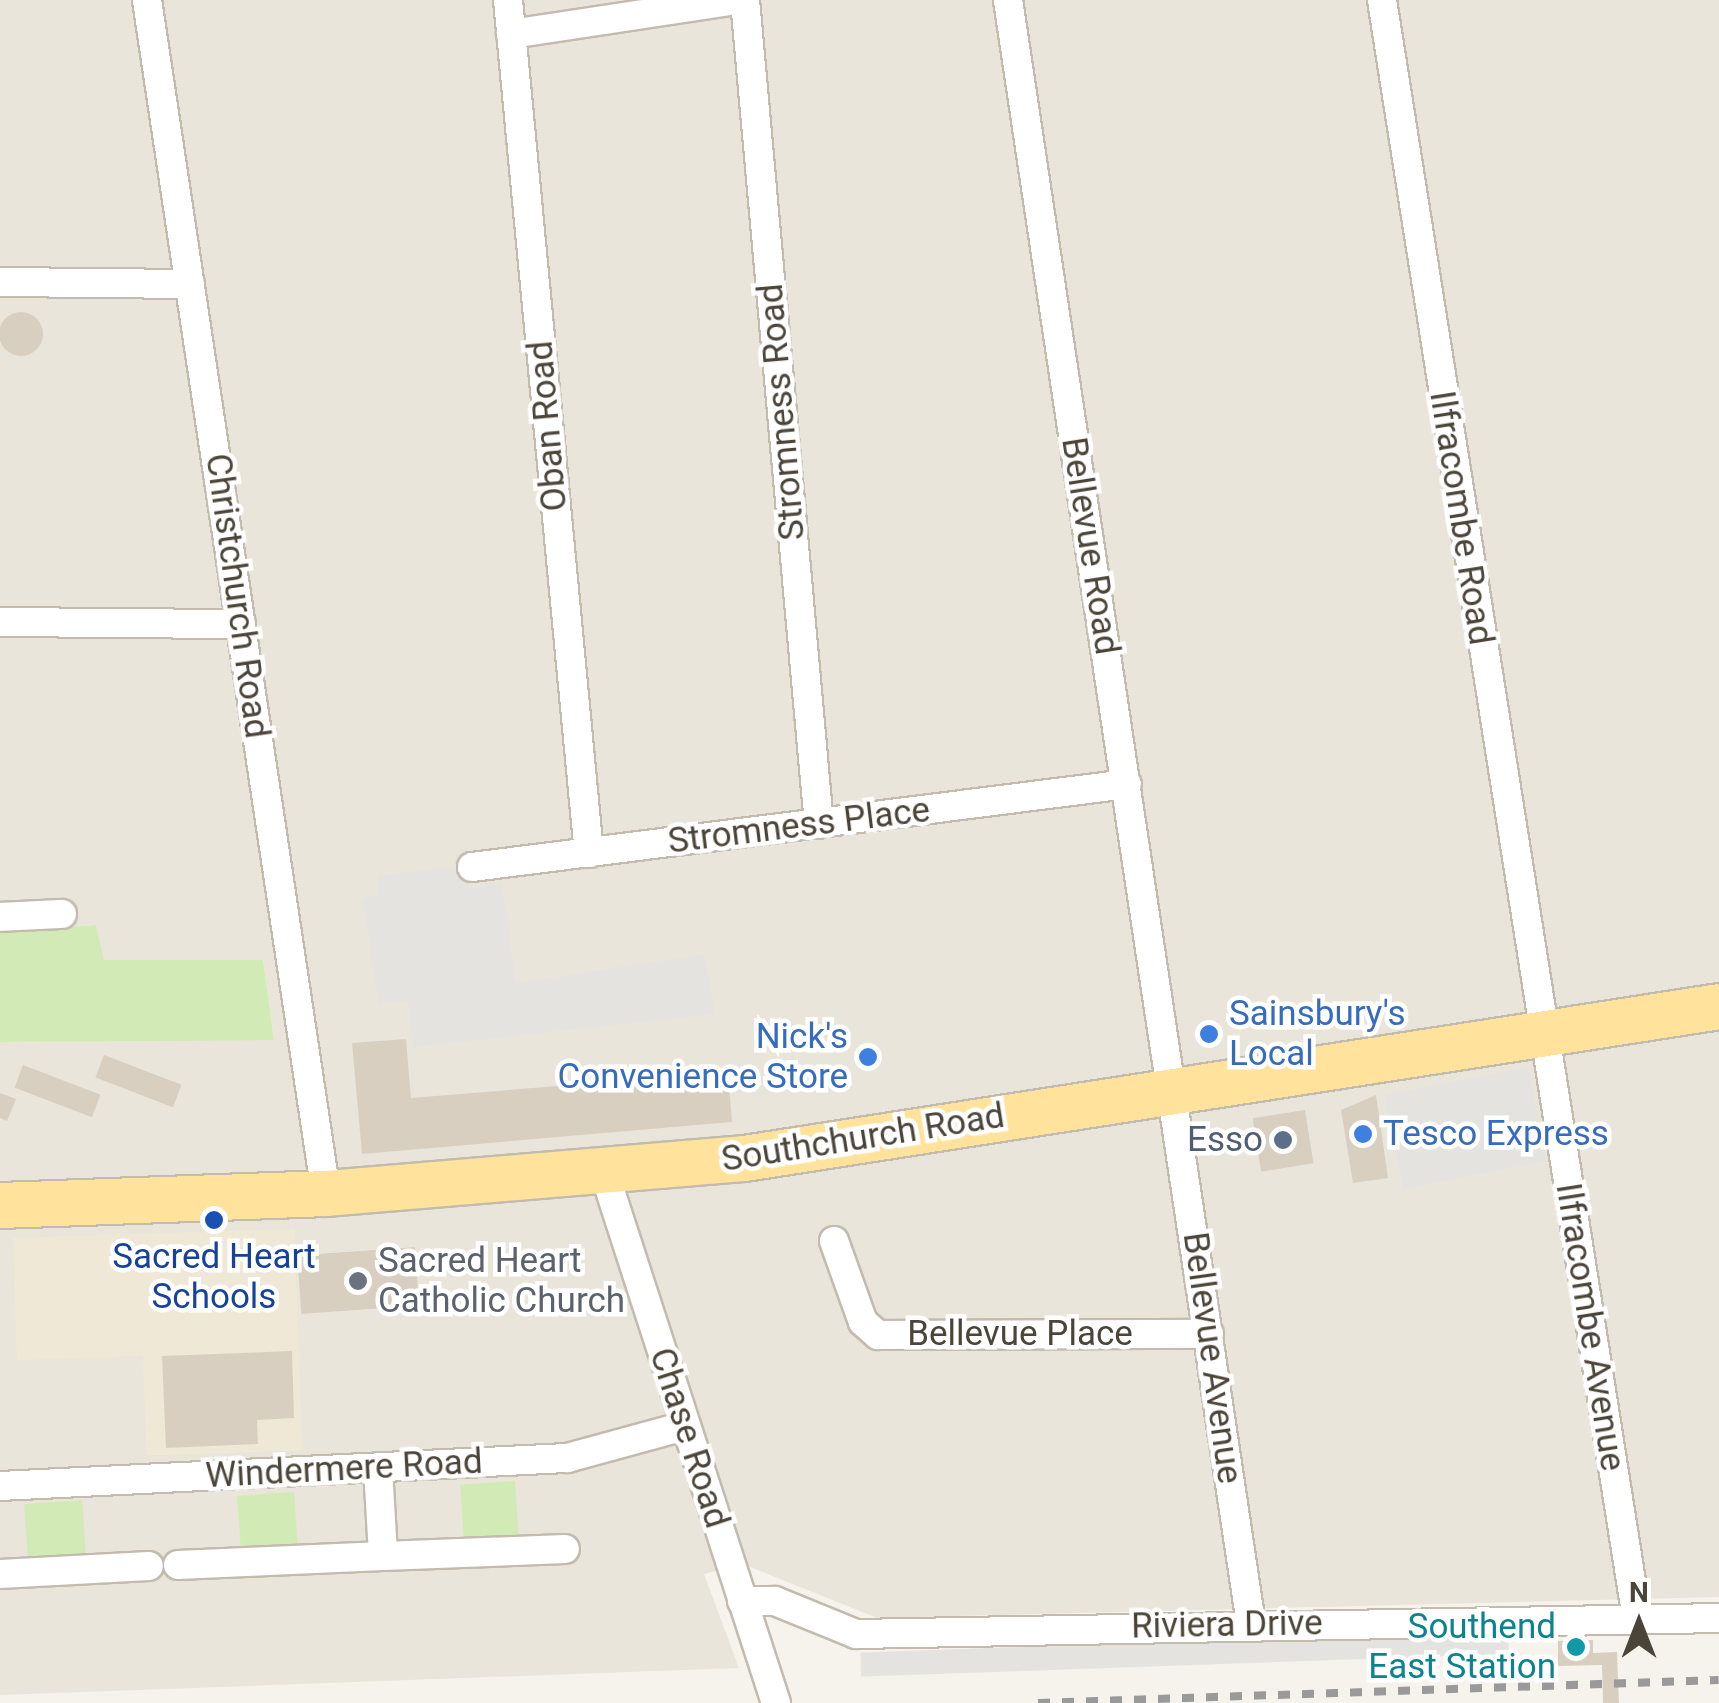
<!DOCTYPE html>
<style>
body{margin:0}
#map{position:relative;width:1719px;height:1703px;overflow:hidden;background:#f6f3ec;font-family:Roboto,sans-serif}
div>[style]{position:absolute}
.residential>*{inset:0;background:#eae5da}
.education>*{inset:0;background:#efe8d6}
.green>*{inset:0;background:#d2eab5;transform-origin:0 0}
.parking>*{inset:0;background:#e5e3e0;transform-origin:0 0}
.building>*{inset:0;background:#d8cfc1;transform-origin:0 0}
.round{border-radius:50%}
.roads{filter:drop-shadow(2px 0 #c2bbae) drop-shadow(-2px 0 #c2bbae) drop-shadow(0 2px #c2bbae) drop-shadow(0 -2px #c2bbae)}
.minor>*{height:28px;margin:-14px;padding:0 14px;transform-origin:14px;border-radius:14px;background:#fff}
.primary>*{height:45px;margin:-22.5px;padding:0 22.5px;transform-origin:22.5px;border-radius:22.5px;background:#ffe39c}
.rail>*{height:8px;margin-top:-4px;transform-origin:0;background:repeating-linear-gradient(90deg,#9a9a9a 0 12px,transparent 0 24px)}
.dots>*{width:28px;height:28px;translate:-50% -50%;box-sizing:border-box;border:5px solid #fff;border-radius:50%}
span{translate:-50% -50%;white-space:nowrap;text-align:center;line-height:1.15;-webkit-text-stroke:9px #fff;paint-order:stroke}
.street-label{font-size:35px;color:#4b4439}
.shop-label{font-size:35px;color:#366cbe}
.left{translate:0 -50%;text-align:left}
.right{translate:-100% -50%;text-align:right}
.service-label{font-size:35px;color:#4e5e75}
.transit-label{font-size:35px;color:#164399}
.worship-label{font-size:35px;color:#5b616d}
.culture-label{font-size:35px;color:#0d838f}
.north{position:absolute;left:1589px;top:1573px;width:100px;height:100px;-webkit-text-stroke:8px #fff;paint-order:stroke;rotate:0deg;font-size:28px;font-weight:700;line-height:40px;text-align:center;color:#4b4439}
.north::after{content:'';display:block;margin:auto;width:35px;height:45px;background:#4b4439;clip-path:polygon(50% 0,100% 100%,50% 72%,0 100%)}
</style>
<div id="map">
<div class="residential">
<div style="clip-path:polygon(evenodd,0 0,1719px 0,1719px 1597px,877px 1618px,743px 1564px,704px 1574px,739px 1668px,0 1695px,0 1042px,274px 1039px,263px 960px,104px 960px,95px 925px,0 932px,0 0,414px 1247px,419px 1306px,302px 1314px,298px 1255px,414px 1247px,0 0,144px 1356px,302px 1450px,147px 1455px,144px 1356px)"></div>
</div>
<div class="education">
<div style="clip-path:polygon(295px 1229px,302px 1450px,147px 1455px,143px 1356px,17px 1360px,13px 1238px)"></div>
</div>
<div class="green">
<div style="clip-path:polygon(96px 925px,104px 960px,263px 960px,274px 1040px,0 1042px,0 932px)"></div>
<div style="left:515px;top:1481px;width:55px;height:55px;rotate:86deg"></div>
<div style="left:294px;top:1492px;width:53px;height:57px;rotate:86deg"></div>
<div style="left:82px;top:1500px;width:55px;height:58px;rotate:86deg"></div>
</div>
<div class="parking">
<div style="clip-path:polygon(466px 865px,469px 888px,502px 884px,516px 983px,704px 954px,715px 1014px,413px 1047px,408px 1001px,378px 1003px,363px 898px,379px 895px,377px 876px)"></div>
<div style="left:1528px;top:1067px;width:96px;height:146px;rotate:79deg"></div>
<div style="left:1508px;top:1630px;width:24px;height:648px;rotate:88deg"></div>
</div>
<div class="building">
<div class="round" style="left:-1px;top:312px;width:44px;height:44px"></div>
<div style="clip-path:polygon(406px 1039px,411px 1098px,728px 1072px,732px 1122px,362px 1154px,352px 1043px)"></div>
<div style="left:104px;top:1055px;width:83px;height:24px;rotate:21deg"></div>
<div style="left:23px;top:1065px;width:83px;height:24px;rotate:21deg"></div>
<div style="clip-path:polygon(0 1093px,16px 1099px,7px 1121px,0 1118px)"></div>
<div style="clip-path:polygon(1376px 1095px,1388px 1178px,1353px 1183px,1341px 1110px)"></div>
<div style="left:1305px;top:1110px;width:54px;height:53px;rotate:81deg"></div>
<div style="left:415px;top:1247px;width:59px;height:118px;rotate:86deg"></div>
<div style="clip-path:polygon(292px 1351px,294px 1418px,257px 1420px,258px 1444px,166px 1448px,162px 1356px)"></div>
<div style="clip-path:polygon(1593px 1640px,1593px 1653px,1617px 1652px,1619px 1703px,1603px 1703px,1602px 1665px,1558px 1666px,1558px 1641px)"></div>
</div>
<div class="roads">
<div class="minor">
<div style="left:147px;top:0;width:1206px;rotate:81.47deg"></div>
<div style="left:508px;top:0;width:857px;rotate:84.58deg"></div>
<div style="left:745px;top:0;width:827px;rotate:84.87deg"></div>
<div style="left:1008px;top:0;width:1642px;rotate:81.49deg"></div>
<div style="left:1382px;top:0;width:1639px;rotate:81.05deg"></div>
<div style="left:511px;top:34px;width:228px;rotate:-8.6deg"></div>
<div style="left:0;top:282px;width:190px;rotate:0.6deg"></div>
<div style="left:0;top:622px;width:241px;rotate:0.5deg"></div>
<div style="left:472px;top:867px;width:660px;rotate:-7.22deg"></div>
<div style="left:0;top:917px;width:62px;rotate:-2.8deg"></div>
<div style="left:604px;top:1172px;width:558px;rotate:72.05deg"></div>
<div style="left:834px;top:1241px;width:86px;rotate:70.3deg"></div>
<div style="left:863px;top:1322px;width:20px;rotate:41deg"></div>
<div style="left:878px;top:1335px;width:331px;rotate:-0.2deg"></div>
<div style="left:378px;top:1468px;width:88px;rotate:86.7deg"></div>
<div style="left:383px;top:1556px;width:182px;rotate:-2.2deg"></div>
<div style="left:0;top:1486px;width:568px;rotate:-2.83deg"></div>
<div style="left:567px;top:1458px;width:122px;rotate:-15.2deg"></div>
<div style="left:178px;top:1565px;width:205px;rotate:-2.5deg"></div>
<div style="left:0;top:1574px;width:149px;rotate:-3.1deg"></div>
<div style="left:742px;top:1601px;width:33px"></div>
<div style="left:775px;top:1601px;width:87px;rotate:22.2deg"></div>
<div style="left:856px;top:1634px;width:863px;rotate:-1.06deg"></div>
</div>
<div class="primary">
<div style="left:0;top:1205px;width:326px;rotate:-2.1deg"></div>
<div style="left:326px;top:1193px;width:419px;rotate:-4.8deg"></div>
<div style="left:744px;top:1158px;width:987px;rotate:-8.86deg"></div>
</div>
</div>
<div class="rail">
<div style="left:1038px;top:1703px;width:681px;rotate:-1.93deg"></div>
</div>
<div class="dots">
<div style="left:1209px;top:1034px;background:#3f7fe0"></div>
<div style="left:868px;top:1057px;background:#3f7fe0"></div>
<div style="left:1363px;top:1134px;background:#3f7fe0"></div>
<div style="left:1283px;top:1140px;background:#5c6f8a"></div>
<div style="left:214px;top:1220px;background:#1a4fb4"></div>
<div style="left:358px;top:1281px;background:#6b7280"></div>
<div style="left:1576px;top:1647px;background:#0f9aa8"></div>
</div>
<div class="street-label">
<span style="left:782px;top:412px;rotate:-95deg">Stromness Road</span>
<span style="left:548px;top:426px;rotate:-95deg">Oban Road</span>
<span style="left:1461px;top:518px;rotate:81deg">Ilfracombe Road</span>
<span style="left:1090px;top:546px;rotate:81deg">Bellevue Road</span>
<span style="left:237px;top:596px;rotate:82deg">Christchurch Road</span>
<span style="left:799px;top:826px;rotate:-7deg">Stromness Place</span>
<span style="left:863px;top:1138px;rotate:-9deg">Southchurch Road</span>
<span style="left:1590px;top:1327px;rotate:81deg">Ilfracombe Avenue</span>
<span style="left:1020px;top:1334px">Bellevue Place</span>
<span style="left:1212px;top:1358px;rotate:82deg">Bellevue Avenue</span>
<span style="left:689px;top:1438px;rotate:72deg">Chase Road</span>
<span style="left:344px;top:1469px;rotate:-3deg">Windermere Road</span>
<span style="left:1227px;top:1625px;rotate:-1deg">Riviera Drive</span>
</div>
<div class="shop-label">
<span class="left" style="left:1229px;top:1034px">Sainsbury's<br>Local</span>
<span class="right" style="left:848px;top:1057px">Nick's<br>Convenience Store</span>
<span class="left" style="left:1383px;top:1134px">Tesco Express</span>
</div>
<div class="service-label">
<span class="right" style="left:1263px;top:1140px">Esso</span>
</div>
<div class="transit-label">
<span style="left:214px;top:1277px">Sacred Heart<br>Schools</span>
</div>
<div class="worship-label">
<span class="left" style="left:378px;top:1281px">Sacred Heart<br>Catholic Church</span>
</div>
<div class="culture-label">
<span class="right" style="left:1556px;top:1647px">Southend<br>East Station</span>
</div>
<div class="north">N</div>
</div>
